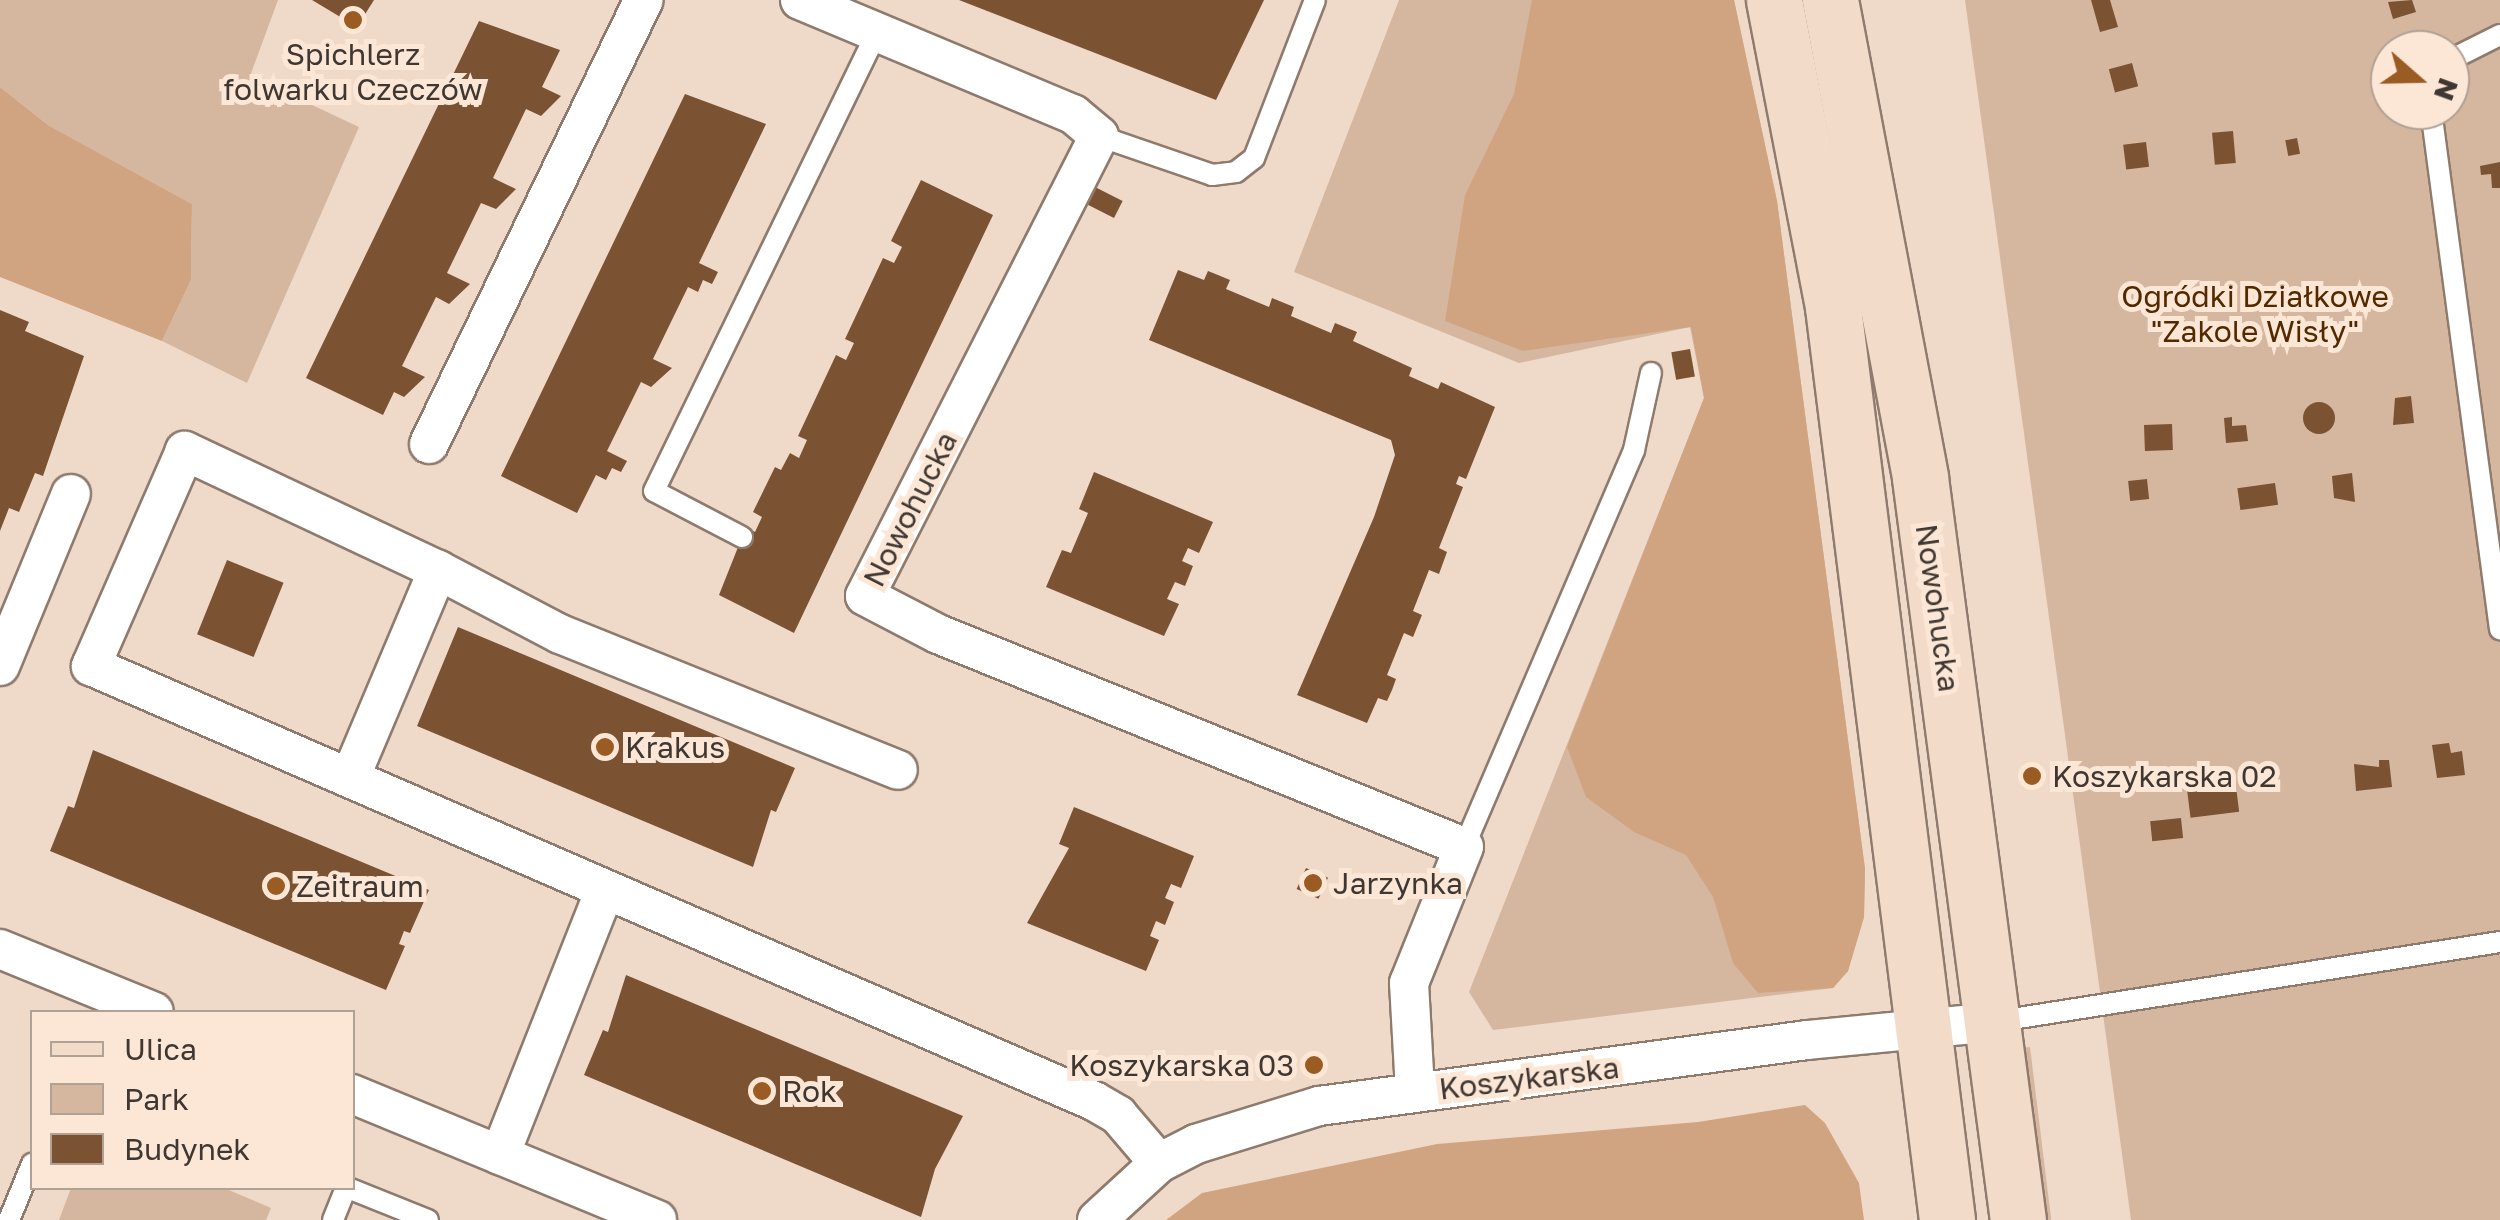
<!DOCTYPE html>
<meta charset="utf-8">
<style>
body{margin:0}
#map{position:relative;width:2500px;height:1220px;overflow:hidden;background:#efdaca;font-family:"Golos Text",sans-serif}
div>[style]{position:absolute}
.green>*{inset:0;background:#d5b69f;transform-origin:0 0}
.forest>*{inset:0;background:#d1a481}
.building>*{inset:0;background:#7b5332;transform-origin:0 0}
.round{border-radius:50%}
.roads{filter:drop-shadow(2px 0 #8e7b6d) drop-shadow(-2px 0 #8e7b6d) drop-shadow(0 2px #8e7b6d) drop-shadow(0 -2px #8e7b6d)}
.service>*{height:20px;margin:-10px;padding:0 10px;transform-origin:10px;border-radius:10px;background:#fff}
.minor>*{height:38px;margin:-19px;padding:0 19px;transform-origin:19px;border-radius:19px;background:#fff}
.secondary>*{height:55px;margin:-27.5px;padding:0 27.5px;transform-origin:27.5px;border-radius:27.5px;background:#f2dcc9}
.dots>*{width:28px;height:28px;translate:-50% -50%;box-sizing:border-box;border:5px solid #fce7d7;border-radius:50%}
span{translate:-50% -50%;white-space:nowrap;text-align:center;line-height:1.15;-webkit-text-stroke:10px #fce7d7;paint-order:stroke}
.poi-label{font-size:30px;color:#3f3731}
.left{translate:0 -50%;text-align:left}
.right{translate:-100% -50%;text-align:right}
.park-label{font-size:30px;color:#532900}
.street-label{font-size:30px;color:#3f3731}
.legend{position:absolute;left:30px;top:1010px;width:325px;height:180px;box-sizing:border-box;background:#fce7d7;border:2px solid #b0a195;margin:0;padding:12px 18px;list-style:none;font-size:30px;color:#3f3731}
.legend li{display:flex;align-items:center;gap:20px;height:50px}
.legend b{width:50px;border:2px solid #b0a195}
.north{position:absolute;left:2370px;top:30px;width:100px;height:100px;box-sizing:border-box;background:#fce7d7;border:2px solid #b0a195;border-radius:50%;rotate:110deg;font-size:28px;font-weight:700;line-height:40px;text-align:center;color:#3f3731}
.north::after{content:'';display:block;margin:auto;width:35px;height:45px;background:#9b5c23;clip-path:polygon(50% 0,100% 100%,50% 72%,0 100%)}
</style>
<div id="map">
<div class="green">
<div style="clip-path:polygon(0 0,278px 0,250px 76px,359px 127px,247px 383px,162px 341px,191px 280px,192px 204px,48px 125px,0 87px)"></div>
<div style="clip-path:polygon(1399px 0,1734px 0,1777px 201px,1865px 869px,1864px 917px,1848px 971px,1833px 988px,1493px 1030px,1469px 992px,1704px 398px,1690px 327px,1519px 363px,1294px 272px)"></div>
<div style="clip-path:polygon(evenodd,1965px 0,2500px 0,2500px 1220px,2131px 1220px,1965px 0,2390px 50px,2450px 50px,2450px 110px,2390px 110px,2390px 50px)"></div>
<div style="left:2030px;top:1047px;width:174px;height:13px;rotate:83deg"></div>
<div style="clip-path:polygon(71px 1188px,224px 1188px,271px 1208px,266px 1220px,59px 1220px)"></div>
</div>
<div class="forest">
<div style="clip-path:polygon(1532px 0,1734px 0,1777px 201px,1865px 869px,1864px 917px,1848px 971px,1833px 988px,1758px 993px,1733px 963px,1713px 897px,1686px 855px,1634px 832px,1586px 797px,1567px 747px,1704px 398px,1691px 327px,1523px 351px,1445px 321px,1465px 195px,1514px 94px)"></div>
<div style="clip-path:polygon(0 87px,48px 125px,192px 204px,191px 280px,162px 341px,0 277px)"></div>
<div style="clip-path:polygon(1805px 1105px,1825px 1123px,1859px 1183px,1864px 1220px,1166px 1220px,1202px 1193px,1437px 1144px,1698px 1122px)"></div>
</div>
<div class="building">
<div style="clip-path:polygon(312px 0,374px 0,357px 27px)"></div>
<div style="clip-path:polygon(959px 0,1264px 0,1216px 100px)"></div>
<div style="clip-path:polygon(2091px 0,2110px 0,2118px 27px,2100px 32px)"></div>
<div style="clip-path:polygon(2412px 0,2416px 12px,2393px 19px,2388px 2px)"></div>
<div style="clip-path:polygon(479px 21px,560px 50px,542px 87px,561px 96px,541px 116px,526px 109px,493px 178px,516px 189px,496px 209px,481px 203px,447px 273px,470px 284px,449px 304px,436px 297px,402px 366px,425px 377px,404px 397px,394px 392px,383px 415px,306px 378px)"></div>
<div style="left:2132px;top:63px;width:24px;height:24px;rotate:75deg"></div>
<div style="clip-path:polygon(685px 94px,766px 124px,699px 263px,718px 272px,712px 284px,703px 280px,698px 292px,688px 287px,653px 359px,672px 368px,651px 387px,641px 382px,607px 451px,627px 461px,621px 472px,612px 468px,606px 480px,596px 475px,577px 513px,501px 476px)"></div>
<div style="left:2233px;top:131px;width:32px;height:21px;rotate:85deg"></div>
<div style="left:2297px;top:138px;width:16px;height:12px;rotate:79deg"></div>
<div style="left:2146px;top:142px;width:25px;height:23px;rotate:83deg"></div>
<div style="clip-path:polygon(2500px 162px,2500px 188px,2492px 188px,2491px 174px,2481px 175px,2480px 166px)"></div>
<div style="clip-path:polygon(921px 180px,993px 215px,794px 633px,719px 595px,746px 527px,755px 532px,762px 517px,753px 512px,775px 467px,781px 470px,790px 453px,799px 458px,807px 440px,798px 436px,836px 355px,846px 360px,854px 343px,845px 339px,883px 258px,894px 263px,902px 247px,891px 241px)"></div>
<div style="left:1095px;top:187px;width:31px;height:19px;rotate:27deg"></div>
<div style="clip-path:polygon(1178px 270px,1204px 280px,1208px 271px,1218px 275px,1230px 280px,1226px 289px,1269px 307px,1272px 298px,1294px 307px,1291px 316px,1331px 333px,1335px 323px,1357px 332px,1353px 341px,1412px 368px,1409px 376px,1438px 389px,1441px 382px,1495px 407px,1466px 479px,1459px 476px,1456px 484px,1463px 487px,1439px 548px,1447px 552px,1439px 574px,1429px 570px,1413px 611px,1422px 615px,1413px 637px,1404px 633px,1387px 675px,1396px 679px,1392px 690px,1387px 701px,1378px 698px,1367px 723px,1297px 695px,1374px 517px,1395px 455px,1391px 440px,1149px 340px)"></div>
<div style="clip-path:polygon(0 310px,29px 322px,25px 331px,84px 356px,43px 476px,35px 473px,19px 512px,9px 508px,0 531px)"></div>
<div style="left:1690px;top:349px;width:28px;height:19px;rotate:80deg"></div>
<div style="clip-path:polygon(2411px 396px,2414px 423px,2393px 425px,2395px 398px)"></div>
<div class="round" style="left:2303px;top:402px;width:32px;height:32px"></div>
<div style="clip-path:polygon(2232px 417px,2232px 426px,2246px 425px,2248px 441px,2226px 443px,2224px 418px)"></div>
<div style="left:2172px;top:424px;width:26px;height:28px;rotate:88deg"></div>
<div style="clip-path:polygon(1094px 472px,1213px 522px,1199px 553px,1188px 548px,1182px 561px,1193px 566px,1185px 586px,1175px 582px,1167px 599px,1179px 604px,1164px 636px,1046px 587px,1062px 550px,1071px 553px,1088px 513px,1079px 509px)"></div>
<div style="clip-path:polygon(2352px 473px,2355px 502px,2334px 498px,2332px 476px)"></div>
<div style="left:2147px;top:479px;width:20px;height:19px;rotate:84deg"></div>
<div style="left:2275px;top:483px;width:22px;height:38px;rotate:82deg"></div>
<div style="left:227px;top:560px;width:61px;height:80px;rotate:22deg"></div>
<div style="clip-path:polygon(458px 627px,795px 768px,776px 812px,771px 810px,753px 867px,417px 726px)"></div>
<div style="clip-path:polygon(2449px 743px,2451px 753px,2462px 751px,2465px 775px,2437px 778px,2432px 745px)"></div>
<div style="clip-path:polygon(93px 750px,429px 890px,410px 933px,404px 931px,399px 944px,405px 946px,386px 990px,50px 851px,68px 806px,74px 808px)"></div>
<div style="clip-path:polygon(2379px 760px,2389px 760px,2392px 787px,2356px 791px,2354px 764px,2379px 767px)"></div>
<div style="left:2235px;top:778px;width:34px;height:49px;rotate:83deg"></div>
<div style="clip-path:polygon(1074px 807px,1194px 856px,1181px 888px,1171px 884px,1165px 898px,1174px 902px,1165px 925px,1156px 921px,1150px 936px,1159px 940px,1146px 971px,1027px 923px,1069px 848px,1059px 844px)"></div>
<div style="left:2181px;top:818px;width:20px;height:31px;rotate:84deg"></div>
<div style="left:1306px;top:868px;width:24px;height:23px;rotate:24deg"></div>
<div style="clip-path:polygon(626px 975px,963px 1116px,935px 1169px,921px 1217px,584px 1075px,603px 1030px,608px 1032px)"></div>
</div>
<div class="roads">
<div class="service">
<div style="left:2450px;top:60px;width:56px;rotate:-26.6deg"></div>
<div style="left:2431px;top:110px;width:524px;rotate:82.43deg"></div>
<div style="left:1099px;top:136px;width:120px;rotate:19deg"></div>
<div style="left:1212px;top:175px;width:24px;rotate:-7deg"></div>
<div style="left:1236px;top:172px;width:23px;rotate:-38deg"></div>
<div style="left:1254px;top:158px;width:169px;rotate:-68.9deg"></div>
<div style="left:742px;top:537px;width:99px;rotate:-152.4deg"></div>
<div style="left:654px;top:491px;width:513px;rotate:-64.08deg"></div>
<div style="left:1464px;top:847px;width:432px;rotate:-66.8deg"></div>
<div style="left:1634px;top:450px;width:79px;rotate:-77.6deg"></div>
<div style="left:1993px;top:1022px;width:513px;rotate:-8.97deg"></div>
<div style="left:348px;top:1188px;width:86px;rotate:21.8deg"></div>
<div style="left:9px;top:1220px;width:61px;rotate:-67.7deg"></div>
<div style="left:333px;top:1220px;width:35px;rotate:-68deg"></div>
</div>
<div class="minor">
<div style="left:800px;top:0;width:296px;rotate:22.7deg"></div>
<div style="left:1073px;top:114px;width:34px;rotate:40deg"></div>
<div style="left:1099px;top:136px;width:516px;rotate:116.96deg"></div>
<div style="left:865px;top:596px;width:82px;rotate:27.5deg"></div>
<div style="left:938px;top:634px;width:567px;rotate:22.05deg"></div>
<div style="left:1464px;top:847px;width:147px;rotate:112deg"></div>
<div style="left:1409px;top:983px;width:109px;rotate:86.8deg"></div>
<div style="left:429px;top:444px;width:493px;rotate:-64.2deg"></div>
<div style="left:438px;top:570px;width:138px;rotate:27.7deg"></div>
<div style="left:560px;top:634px;width:364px;rotate:21.9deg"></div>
<div style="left:0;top:666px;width:186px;rotate:-67.6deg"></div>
<div style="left:350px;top:778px;width:226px;rotate:-67.1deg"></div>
<div style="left:438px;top:570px;width:280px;rotate:-154.8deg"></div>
<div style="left:185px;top:451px;width:235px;rotate:113.6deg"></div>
<div style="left:91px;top:666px;width:1093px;rotate:23.45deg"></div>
<div style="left:1094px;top:1101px;width:28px;rotate:30deg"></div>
<div style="left:1118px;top:1115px;width:63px;rotate:49.5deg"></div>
<div style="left:0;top:949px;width:166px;rotate:22.2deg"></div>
<div style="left:352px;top:1094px;width:330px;rotate:22.4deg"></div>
<div style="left:500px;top:1155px;width:285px;rotate:-68.4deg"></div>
<div style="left:1097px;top:1220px;width:84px;rotate:-42.6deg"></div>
<div style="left:1159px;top:1163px;width:42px;rotate:-27.2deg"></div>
<div style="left:1196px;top:1144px;width:129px;rotate:-17.2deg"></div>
<div style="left:1319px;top:1106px;width:492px;rotate:-7.7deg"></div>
<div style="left:1807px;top:1040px;width:187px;rotate:-5.5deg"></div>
</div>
<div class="secondary">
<div style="left:1774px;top:0;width:313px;rotate:79.1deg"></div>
<div style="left:1833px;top:307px;width:920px;rotate:82.88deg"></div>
<div style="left:1830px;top:0;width:486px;rotate:79.3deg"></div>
<div style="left:1920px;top:478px;width:748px;rotate:82.48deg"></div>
</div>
</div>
<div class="dots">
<div style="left:353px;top:20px;background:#9b5c23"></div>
<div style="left:605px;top:747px;background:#9b5c23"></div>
<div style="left:2032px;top:776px;background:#9b5c23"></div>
<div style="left:1313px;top:883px;background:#9b5c23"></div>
<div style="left:276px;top:886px;background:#9b5c23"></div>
<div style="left:1314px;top:1065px;background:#9b5c23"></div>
<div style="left:762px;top:1091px;background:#9b5c23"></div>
</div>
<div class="poi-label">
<span style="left:353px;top:71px">Spichlerz<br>folwarku Czeczów</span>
<span class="left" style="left:625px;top:747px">Krakus</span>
<span class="left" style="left:2052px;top:776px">Koszykarska 02</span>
<span class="left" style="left:1333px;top:883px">Jarzynka</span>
<span class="left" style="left:296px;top:886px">Zeitraum</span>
<span class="right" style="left:1294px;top:1065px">Koszykarska 03</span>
<span class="left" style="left:782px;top:1091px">Rok</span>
</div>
<div class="park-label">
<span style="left:2255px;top:313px">Ogródki Działkowe<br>"Zakole Wisły"</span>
</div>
<div class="street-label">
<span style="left:910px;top:509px;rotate:-63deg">Nowohucka</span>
<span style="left:1938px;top:608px;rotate:82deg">Nowohucka</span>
<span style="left:1529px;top:1078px;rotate:-7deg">Koszykarska</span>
</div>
<ul class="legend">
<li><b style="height:12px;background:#f2dcc9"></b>Ulica</li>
<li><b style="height:28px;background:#d5b69f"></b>Park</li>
<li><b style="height:28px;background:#7b5332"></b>Budynek</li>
</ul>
<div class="north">N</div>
</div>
